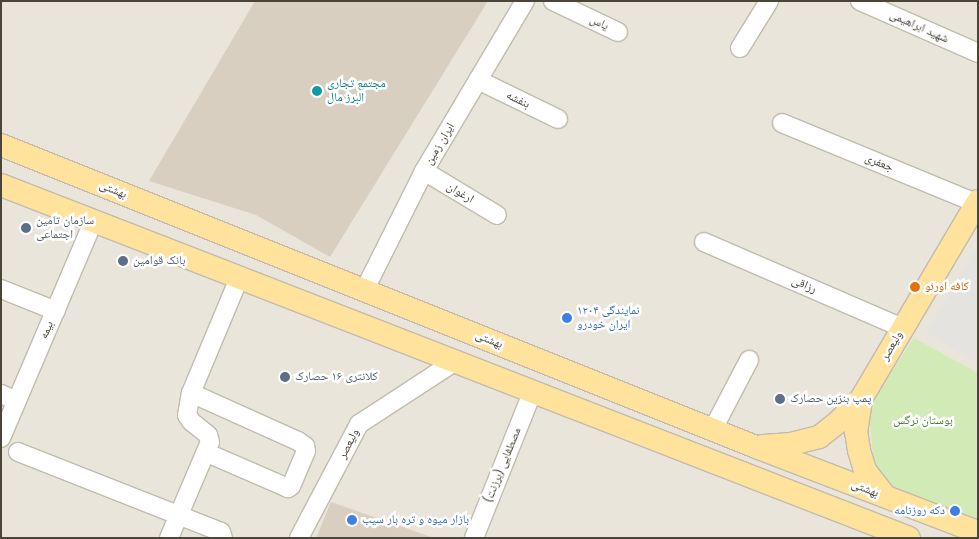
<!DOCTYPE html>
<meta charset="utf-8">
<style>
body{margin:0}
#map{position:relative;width:979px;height:539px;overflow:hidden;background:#f6f3ec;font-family:"Fira Sans","Noto Naskh Arabic",sans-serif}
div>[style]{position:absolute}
.residential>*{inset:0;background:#eae5da;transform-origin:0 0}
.green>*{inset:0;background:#d2eab5}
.parking>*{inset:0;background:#e5e3e0}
.building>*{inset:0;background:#d8cfc1}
.roads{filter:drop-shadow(1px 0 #c2bbae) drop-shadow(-1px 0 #c2bbae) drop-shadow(0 1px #c2bbae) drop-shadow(0 -1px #c2bbae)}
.minor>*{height:18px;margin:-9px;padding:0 9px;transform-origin:9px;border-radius:9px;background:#fff}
.major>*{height:22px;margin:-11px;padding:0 11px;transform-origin:11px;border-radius:11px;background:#ffe39c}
.dots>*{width:14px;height:14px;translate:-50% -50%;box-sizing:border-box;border:2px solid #fff;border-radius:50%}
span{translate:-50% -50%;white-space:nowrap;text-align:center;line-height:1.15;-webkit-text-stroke:5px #fff;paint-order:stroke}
.street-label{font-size:12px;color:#4b4439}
.culture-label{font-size:12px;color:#0d838f}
.left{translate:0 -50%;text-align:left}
.service-label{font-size:12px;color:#4e5e75}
.food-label{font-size:12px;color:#c56008}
.shop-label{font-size:12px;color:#366cbe}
.right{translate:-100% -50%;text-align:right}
.park-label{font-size:12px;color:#4a7f2a}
.frame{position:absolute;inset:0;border:2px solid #4b4439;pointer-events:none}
</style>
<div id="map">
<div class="residential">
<div style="left:1px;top:1px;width:977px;height:537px"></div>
</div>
<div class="green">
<div style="clip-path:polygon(914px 338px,978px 373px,978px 524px,893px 493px,874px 461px,868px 407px)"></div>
</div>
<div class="parking">
<div style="clip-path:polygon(978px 244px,978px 363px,926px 333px)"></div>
</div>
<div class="building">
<div style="clip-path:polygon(255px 1px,488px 1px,330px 257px,256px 215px,149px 181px)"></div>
<div style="clip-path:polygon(331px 502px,431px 537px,431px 538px,316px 538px)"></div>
</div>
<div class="roads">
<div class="minor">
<div style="left:553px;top:1px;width:72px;rotate:25.5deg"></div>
<div style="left:860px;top:1px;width:129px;rotate:23.8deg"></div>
<div style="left:740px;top:48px;width:55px;rotate:-58.3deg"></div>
<div style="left:478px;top:80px;width:89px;rotate:26deg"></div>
<div style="left:782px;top:123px;width:210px;rotate:22.4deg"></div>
<div style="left:424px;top:171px;width:85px;rotate:31.1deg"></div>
<div style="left:704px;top:242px;width:217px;rotate:23.4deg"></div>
<div style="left:1px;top:289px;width:59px;rotate:21.8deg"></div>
<div style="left:364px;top:291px;width:134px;rotate:-63.4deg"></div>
<div style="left:424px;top:171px;width:198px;rotate:-59.3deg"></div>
<div style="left:191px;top:393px;width:117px;rotate:24.2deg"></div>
<div style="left:298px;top:441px;width:9px;rotate:36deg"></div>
<div style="left:305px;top:446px;width:5px;rotate:79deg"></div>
<div style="left:306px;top:451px;width:38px;rotate:113deg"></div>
<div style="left:291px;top:486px;width:4px;rotate:146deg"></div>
<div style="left:288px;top:488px;width:88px;rotate:-156.6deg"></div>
<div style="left:1px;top:394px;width:17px;rotate:24deg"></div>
<div style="left:713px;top:429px;width:78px;rotate:-62.4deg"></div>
<div style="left:1px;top:438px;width:235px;rotate:-66.9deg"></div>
<div style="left:18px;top:452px;width:218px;rotate:21.5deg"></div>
<div style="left:221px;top:532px;width:6px;rotate:72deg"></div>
<div style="left:169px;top:538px;width:104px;rotate:-66.9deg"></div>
<div style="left:210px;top:442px;width:7px;rotate:-106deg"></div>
<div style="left:208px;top:435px;width:22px;rotate:-141deg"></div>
<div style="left:191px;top:421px;width:7px;rotate:-124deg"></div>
<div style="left:187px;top:415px;width:22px;rotate:-80deg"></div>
<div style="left:191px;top:393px;width:125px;rotate:-67.3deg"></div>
<div style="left:299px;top:538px;width:129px;rotate:-62.2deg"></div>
<div style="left:359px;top:424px;width:113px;rotate:-33.1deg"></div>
<div style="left:474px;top:538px;width:156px;rotate:-68.2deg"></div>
</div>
<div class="major">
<div style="left:1px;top:145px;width:813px;rotate:21.8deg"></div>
<div style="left:756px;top:447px;width:238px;rotate:21deg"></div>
<div style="left:1px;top:185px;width:974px;rotate:21.24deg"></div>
<div style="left:763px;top:446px;width:28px;rotate:-4deg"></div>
<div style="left:791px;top:444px;width:29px;rotate:-14deg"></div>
<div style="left:819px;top:437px;width:24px;rotate:-38deg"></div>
<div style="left:838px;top:422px;width:33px;rotate:-45deg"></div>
<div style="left:885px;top:496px;width:33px;rotate:-128deg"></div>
<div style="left:865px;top:470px;width:21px;rotate:-107deg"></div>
<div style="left:859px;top:450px;width:18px;rotate:-99deg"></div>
<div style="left:856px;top:432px;width:33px;rotate:-81deg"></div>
<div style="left:861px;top:399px;width:230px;rotate:-59.4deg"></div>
</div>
</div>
<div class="dots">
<div style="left:317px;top:91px;background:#0f9aa8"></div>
<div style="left:26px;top:228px;background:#5c6f8a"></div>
<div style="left:123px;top:261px;background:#5c6f8a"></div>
<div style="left:915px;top:287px;background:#e8710a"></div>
<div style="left:567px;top:318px;background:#3f7fe0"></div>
<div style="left:285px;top:377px;background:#5c6f8a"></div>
<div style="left:780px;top:399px;background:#5c6f8a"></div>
<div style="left:955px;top:511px;background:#3f7fe0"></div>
<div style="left:352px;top:520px;background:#3f7fe0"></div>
</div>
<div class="street-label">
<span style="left:599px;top:23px;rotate:25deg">یاس</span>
<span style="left:919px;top:27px;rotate:24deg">شهید ابراهیمی</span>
<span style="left:518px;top:100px;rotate:26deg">بنفشه</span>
<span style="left:440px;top:144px;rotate:-59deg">ایران زمین</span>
<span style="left:879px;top:163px;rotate:22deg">جعفری</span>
<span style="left:113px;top:190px;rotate:22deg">بهشتی</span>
<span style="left:460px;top:193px;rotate:31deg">ارغوان</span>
<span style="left:804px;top:285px;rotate:23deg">رزاقی</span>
<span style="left:47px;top:330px;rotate:-67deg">بیمه</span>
<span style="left:489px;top:340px;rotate:22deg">بهشتی</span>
<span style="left:892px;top:346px;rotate:-60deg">ولیعصر</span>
<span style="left:349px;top:444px;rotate:-63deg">ولیعصر</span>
<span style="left:503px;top:465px;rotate:-68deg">مصطفایی (برزنت)</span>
<span style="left:865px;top:489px;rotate:21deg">بهشتی</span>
</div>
<div class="culture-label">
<span class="left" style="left:327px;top:91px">مجتمع تجاری<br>البرز مال</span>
</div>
<div class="service-label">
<span class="left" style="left:36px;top:228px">سازمان تامین<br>اجتماعی</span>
<span class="left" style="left:133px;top:261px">بانک قوامین</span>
<span class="left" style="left:295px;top:377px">کلانتری ۱۶ حصارک</span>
<span class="left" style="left:790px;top:399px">پمپ بنزین حصارک</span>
</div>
<div class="food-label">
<span class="left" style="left:925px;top:287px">کافه اورئو</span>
</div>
<div class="shop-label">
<span class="left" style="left:577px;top:318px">۱۲۰۴ نمایندگی<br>ایران خودرو</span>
<span class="right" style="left:945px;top:511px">دکه روزنامه</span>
<span class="left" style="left:362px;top:520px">بازار میوه و تره بار سیب</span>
</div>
<div class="park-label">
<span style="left:923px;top:421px">بوستان نرگس</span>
</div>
<div class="frame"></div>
</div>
